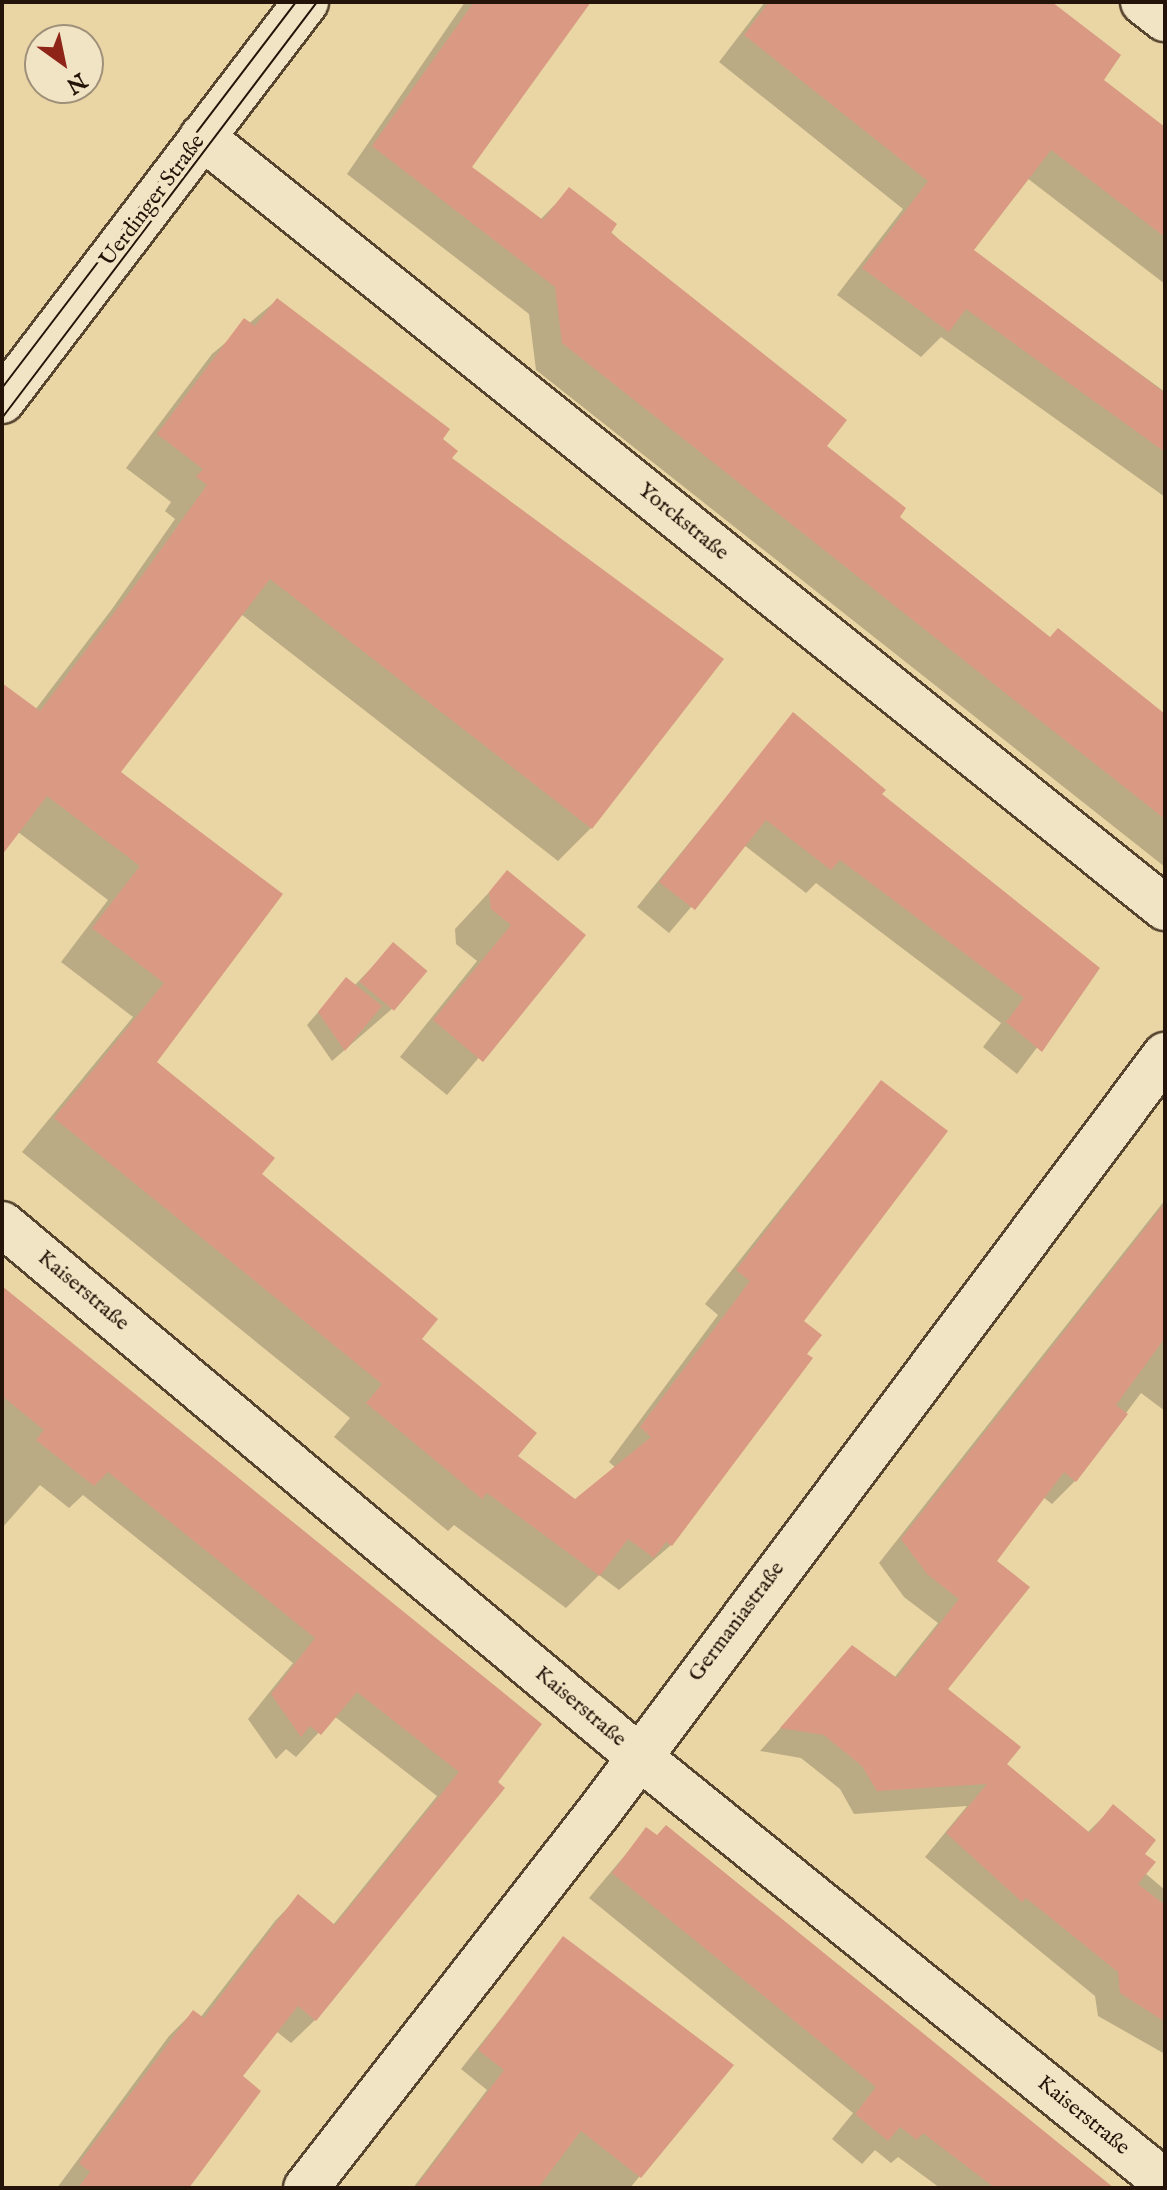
<!DOCTYPE html>
<meta charset="utf-8">
<style>
body{margin:0}
#map{position:relative;width:1167px;height:2190px;overflow:hidden;background:#ead6a5;font-family:"IM FELL English",serif}
div>[style]{position:absolute}
.shadow>*{inset:0;background:#0003}
.building>*{inset:0;background:#d99983;transform-origin:0 0}
.roads{filter:drop-shadow(2px 0 #56442f) drop-shadow(-2px 0 #56442f) drop-shadow(0 2px #56442f) drop-shadow(0 -2px #56442f)}
.minor>*{height:44px;margin:-22px;padding:0 22px;transform-origin:22px;border-radius:22px;background:#f1e4c4}
.secondary>*{height:44px;margin:-22px;padding:0 22px;transform-origin:22px;border-radius:22px;background:#f1e4c4}
.tram>*{height:2px;margin:-1px;padding:0 1px;transform-origin:1px;border-radius:1px;background:#241308}
span{translate:-50% -50%;white-space:nowrap;text-align:center;line-height:1.15;-webkit-text-stroke:8px #f1e4c4;paint-order:stroke}
.street-label{font-size:22px;color:#241308}
.frame{position:absolute;inset:0;border:4px solid #241308;pointer-events:none}
.north{position:absolute;left:24px;top:24px;width:80px;height:80px;box-sizing:border-box;background:#f1e4c4;border:2px solid #9f9079;border-radius:50%;rotate:147deg;font-size:22px;font-weight:700;line-height:32px;text-align:center;color:#241308}
.north::after{content:'';display:block;margin:auto;width:28px;height:36px;background:#8f2418;clip-path:polygon(50% 0,100% 100%,50% 72%,0 100%)}
</style>
<div id="map">
<div class="shadow">
<div style="clip-path:polygon(465px 2px,586px 2px,469px 167px,540px 220px,569px 190px,897px 517px,1050px 639px,1165px 716px,1165px 867px,536px 370px,529px 314px,347px 174px)"></div>
<div style="clip-path:polygon(765px 2px,1049px 2px,1101px 80px,1165px 129px,1165px 284px,1027px 178px,971px 250px,1165px 392px,1165px 497px,941px 337px,921px 357px,837px 295px,903px 209px,719px 62px)"></div>
<div style="clip-path:polygon(277px 300px,440px 439px,591px 828px,558px 861px,241px 614px,118px 772px,281px 894px,154px 1062px,419px 1339px,515px 1457px,575px 1502px,616px 1468px,609px 1462px,718px 1315px,705px 1304px,881px 1082px,801px 1322px,671px 1545px,619px 1590px,599px 1575px,566px 1608px,454px 1525px,448px 1531px,334px 1437px,350px 1418px,22px 1152px,133px 1017px,61px 962px,108px 900px,18px 832px,2px 853px,2px 685px,35px 710px,112px 609px,175px 519px,165px 511px,171px 502px,126px 468px,212px 354px)"></div>
<div style="clip-path:polygon(793px 715px,880px 795px,1097px 968px,1017px 1074px,983px 1047px,1001px 1023px,816px 883px,806px 893px,744px 845px,669px 933px,637px 907px)"></div>
<div style="clip-path:polygon(507px 873px,583px 935px,447px 1095px,400px 1057px,477px 961px,456px 944px,455px 929px)"></div>
<div style="clip-path:polygon(393px 945px,393px 1008px,332px 1061px,307px 1025px,346px 980px,354px 986px)"></div>
<div style="clip-path:polygon(1165px 1200px,1165px 1411px,1141px 1393px,1075px 1481px,1052px 1504px,1043px 1497px,994px 1561px,945px 1689px,1004px 1765px,1087px 1833px,1113px 1807px,1143px 1855px,1145px 1873px,1165px 1890px,1165px 2054px,1098px 2016px,1095px 1996px,925px 1857px,967px 1806px,854px 1814px,840px 1789px,801px 1758px,760px 1751px,852px 1648px,894px 1678px,938px 1623px,904px 1597px,879px 1563px)"></div>
<div style="clip-path:polygon(2px 1289px,539px 1725px,315px 2020px,291px 2043px,276px 2031px,240px 2077px,186px 2188px,57px 2188px,169px 2036px,193px 2012px,200px 2018px,275px 1921px,298px 1897px,333px 1925px,437px 1796px,334px 1716px,296px 1757px,286px 1749px,276px 1759px,248px 1719px,293px 1663px,83px 1495px,69px 1508px,40px 1485px,2px 1528px)"></div>
<div style="clip-path:polygon(647px 1829px,1111px 2188px,940px 2188px,898px 2157px,891px 2163px,875px 2150px,862px 2164px,832px 2139px,853px 2113px,589px 1898px)"></div>
<div style="clip-path:polygon(564px 1939px,731px 2065px,630px 2188px,413px 2188px,487px 2090px,461px 2069px)"></div>
</div>
<div class="building">
<div style="clip-path:polygon(474px 2px,591px 2px,472px 167px,543px 220px,569px 187px,617px 224px,611px 233px,847px 420px,827px 446px,906px 508px,900px 517px,1050px 637px,1058px 628px,1165px 714px,1165px 819px,562px 343px,555px 287px,372px 146px)"></div>
<div style="clip-path:polygon(769px 2px,1052px 2px,1121px 55px,1104px 80px,1165px 127px,1165px 237px,1051px 150px,974px 250px,1165px 393px,1165px 452px,966px 309px,949px 332px,862px 268px,928px 181px,744px 35px)"></div>
<div style="clip-path:polygon(277px 298px,450px 429px,443px 439px,458px 451px,452px 458px,724px 659px,592px 829px,270px 579px,121px 772px,283px 894px,157px 1062px,275px 1158px,262px 1174px,438px 1319px,422px 1339px,537px 1433px,518px 1456px,575px 1499px,651px 1437px,640px 1427px,750px 1281px,736px 1270px,881px 1080px,948px 1131px,804px 1321px,822px 1335px,807px 1354px,813px 1358px,672px 1546px,666px 1542px,654px 1558px,628px 1539px,600px 1576px,487px 1493px,482px 1499px,366px 1403px,382px 1384px,54px 1118px,164px 983px,92px 928px,140px 866px,47px 796px,2px 855px,2px 683px,40px 711px,144px 573px,207px 485px,196px 477px,203px 469px,157px 434px,244px 318px,255px 326px)"></div>
<div style="clip-path:polygon(793px 712px,886px 790px,882px 794px,1100px 968px,1042px 1052px,1006px 1022px,1024px 998px,840px 860px,831px 870px,766px 820px,695px 910px,659px 882px)"></div>
<div style="clip-path:polygon(507px 870px,586px 935px,483px 1062px,433px 1020px,511px 925px,491px 909px,489px 892px)"></div>
<div style="left:393px;top:942px;width:45px;height:52px;rotate:40deg"></div>
<div style="clip-path:polygon(346px 977px,382px 1006px,345px 1051px,318px 1012px)"></div>
<div style="clip-path:polygon(1165px 1203px,1165px 1338px,1116px 1405px,1128px 1414px,1076px 1482px,1064px 1472px,997px 1561px,1030px 1587px,948px 1689px,1021px 1747px,1007px 1764px,1090px 1833px,1113px 1804px,1156px 1840px,1145px 1854px,1156px 1862px,1138px 1884px,1165px 1905px,1165px 2022px,1120px 1993px,1118px 1972px,1026px 1898px,1022px 1902px,946px 1833px,987px 1784px,877px 1791px,862px 1766px,824px 1735px,780px 1728px,852px 1645px,897px 1678px,959px 1599px,927px 1574px,901px 1539px)"></div>
<div style="clip-path:polygon(2px 1286px,542px 1724px,498px 1782px,505px 1788px,316px 2021px,298px 2006px,243px 2076px,261px 2091px,189px 2188px,78px 2188px,90px 2172px,79px 2163px,193px 2010px,204px 2018px,298px 1894px,335px 1925px,459px 1772px,357px 1692px,321px 1735px,310px 1726px,301px 1737px,271px 1694px,315px 1638px,108px 1472px,94px 1486px,36px 1440px,44px 1430px,2px 1396px)"></div>
<div style="clip-path:polygon(666px 1825px,824px 1953px,1114px 2188px,995px 2188px,923px 2133px,917px 2140px,900px 2127px,888px 2141px,855px 2114px,876px 2087px,612px 1873px,646px 1827px,657px 1835px)"></div>
<div style="clip-path:polygon(563px 1936px,734px 2065px,641px 2178px,581px 2131px,538px 2188px,415px 2188px,504px 2070px,478px 2050px)"></div>
</div>
<div class="roads">
<div class="minor">
<div style="left:1143px;top:2px;width:28px;rotate:38deg"></div>
<div style="left:202px;top:137px;width:1234px;rotate:38.68deg"></div>
<div style="left:2px;top:1224px;width:829px;rotate:39.91deg"></div>
<div style="left:638px;top:1756px;width:678px;rotate:38.95deg"></div>
<div style="left:306px;top:2188px;width:475px;rotate:-52.1deg"></div>
<div style="left:598px;top:1813px;width:947px;rotate:-53.2deg"></div>
</div>
<div class="secondary">
<div style="left:2px;top:401px;width:502px;rotate:-52.7deg"></div>
</div>
</div>
<div class="tram">
<div style="left:2px;top:388px;width:485px;rotate:-52.7deg"></div>
<div style="left:2px;top:418px;width:522px;rotate:-52.87deg"></div>
</div>
<div class="street-label">
<span style="left:153px;top:201px;rotate:-53deg">Uerdinger Straße</span>
<span style="left:683px;top:522px;rotate:39deg">Yorckstraße</span>
<span style="left:83px;top:1291px;rotate:40deg">Kaiserstraße</span>
<span style="left:737px;top:1622px;rotate:-53deg">Germaniastraße</span>
<span style="left:580px;top:1707px;rotate:40deg">Kaiserstraße</span>
<span style="left:1083px;top:2116px;rotate:39deg">Kaiserstraße</span>
</div>
<div class="frame"></div>
<div class="north">N</div>
</div>
